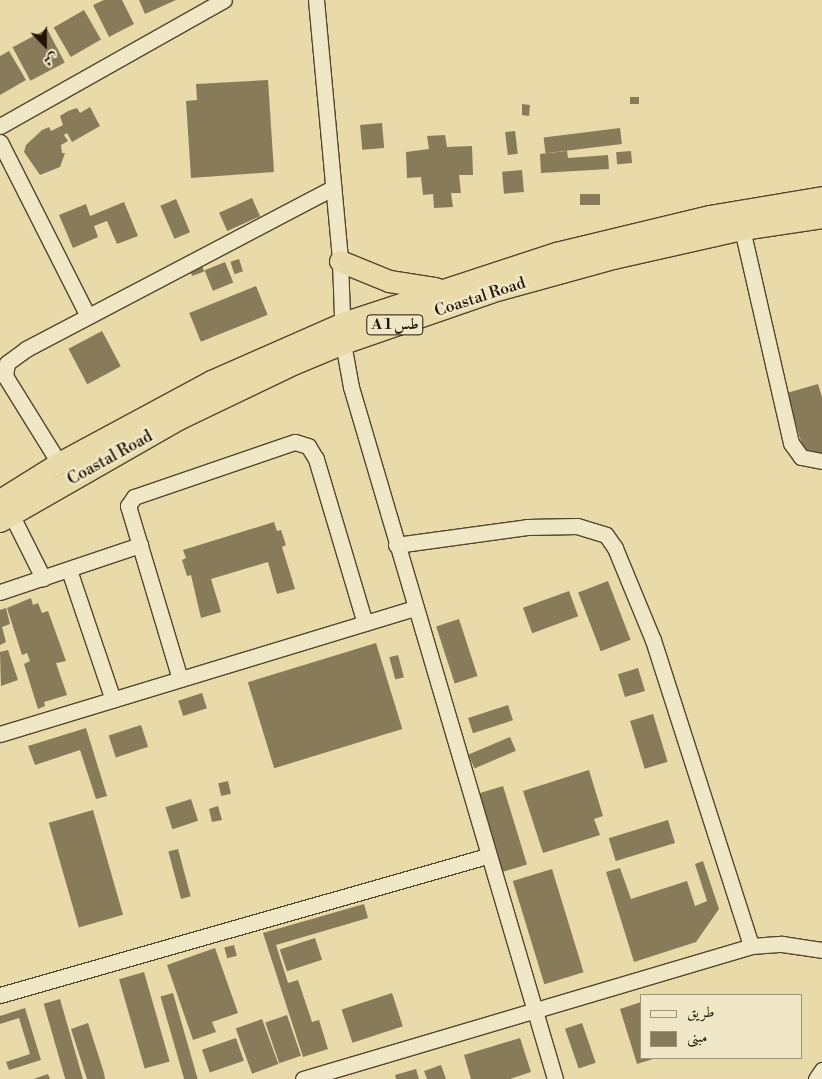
<!DOCTYPE html>
<meta charset="utf-8">
<style>
body{margin:0}
#map{position:relative;width:822px;height:1079px;overflow:hidden;background:#e8daa9;font-family:"Libre Bodoni",Amiri,serif}
div>[style]{position:absolute}
.building>*{inset:0;background:#887b5a;transform-origin:0 0}
.roads{filter:drop-shadow(1px 0 #53462d) drop-shadow(-1px 0 #53462d) drop-shadow(0 1px #53462d) drop-shadow(0 -1px #53462d)}
.minor>*{height:15px;margin:-7.5px;padding:0 7.5px;transform-origin:7.5px;border-radius:7.5px;background:#f0e7c7}
.highway>*{height:21px;margin:-10.5px;padding:0 10.5px;transform-origin:10.5px;border-radius:10.5px;background:#e8daa9}
span{translate:-50% -50%;white-space:nowrap;text-align:center;line-height:1.15;-webkit-text-stroke:5px #f0e7c7;paint-order:stroke}
.shield-label span{padding:1px 4px;background:#f0e7c7;border:1px solid;border-radius:4px;-webkit-text-stroke-width:0}
.shield-label{font-size:15px;color:#211404;font-weight:700}
.street-label{font-size:16px;color:#211404}
.legend{position:absolute;left:640px;top:994px;width:162px;height:65px;box-sizing:border-box;background:#f0e7c7;border:1px solid #9d9379;margin:0;padding:6px 9px;list-style:none;font-size:15px;color:#211404}
.legend li{display:flex;align-items:center;gap:10px;height:25px}
.legend b{width:25px;border:1px solid #9d9379}
.north{position:absolute;left:20px;top:20px;width:50px;height:50px;-webkit-text-stroke:4px #f0e7c7;paint-order:stroke;rotate:158deg;font-size:14px;font-weight:700;line-height:20px;text-align:center;color:#211404}
.north::after{content:'';display:block;margin:auto;width:18px;height:22px;background:#211404;clip-path:polygon(50% 0,100% 100%,50% 72%,0 100%)}
</style>
<div id="map">
<div class="building">
<div style="clip-path:polygon(104px 0,122px 0,134px 24px,109px 37px,93px 5px)"></div>
<div style="clip-path:polygon(139px 0,176px 0,145px 14px)"></div>
<div style="left:84px;top:10px;width:34px;height:35px;rotate:60deg"></div>
<div style="left:47px;top:29px;width:38px;height:39px;rotate:62deg"></div>
<div style="clip-path:polygon(9px 51px,26px 80px,0 95px,0 56px)"></div>
<div style="clip-path:polygon(268px 80px,274px 172px,191px 178px,186px 101px,197px 100px,196px 84px)"></div>
<div style="left:630px;top:97px;width:9px;height:7px"></div>
<div style="clip-path:polygon(522px 104px,530px 105px,529px 116px,522px 115px)"></div>
<div style="clip-path:polygon(90px 107px,100px 126px,72px 142px,67px 133px,64px 135px,68px 141px,61px 145px,62px 153px,65px 153px,60px 167px,40px 175px,24px 152px,26px 145px,42px 130px,49px 127px,51px 131px,63px 125px,60px 116px,68px 111px,77px 108px,80px 113px)"></div>
<div style="left:382px;top:123px;width:25px;height:22px;rotate:85deg"></div>
<div style="left:620px;top:128px;width:16px;height:77px;rotate:83deg"></div>
<div style="left:515px;top:131px;width:23px;height:10px;rotate:83deg"></div>
<div style="clip-path:polygon(445px 135px,447px 147px,472px 146px,473px 175px,459px 175px,461px 193px,451px 193px,453px 207px,434px 208px,433px 194px,423px 195px,421px 177px,407px 178px,406px 152px,429px 149px,427px 136px)"></div>
<div style="clip-path:polygon(567px 151px,568px 158px,608px 155px,609px 169px,541px 173px,540px 154px)"></div>
<div style="left:631px;top:151px;width:12px;height:15px;rotate:85deg"></div>
<div style="left:522px;top:170px;width:22px;height:20px;rotate:85deg"></div>
<div style="left:580px;top:194px;width:20px;height:11px"></div>
<div style="left:252px;top:198px;width:20px;height:36px;rotate:66deg"></div>
<div style="left:176px;top:199px;width:36px;height:17px;rotate:67deg"></div>
<div style="clip-path:polygon(124px 202px,138px 236px,117px 244px,107px 221px,94px 226px,98px 237px,73px 248px,59px 215px,86px 204px,90px 216px)"></div>
<div style="left:239px;top:259px;width:13px;height:9px;rotate:72deg"></div>
<div style="left:225px;top:262px;width:22px;height:22px;rotate:68deg"></div>
<div style="left:201px;top:263px;width:9px;height:13px;rotate:69deg"></div>
<div style="left:256px;top:286px;width:31px;height:72px;rotate:68deg"></div>
<div style="left:102px;top:331px;width:40px;height:38px;rotate:62deg"></div>
<div style="clip-path:polygon(818px 384px,822px 397px,822px 457px,804px 452px,787px 393px)"></div>
<div style="clip-path:polygon(274px 522px,277px 531px,281px 530px,286px 545px,282px 547px,295px 589px,277px 594px,268px 562px,211px 579px,221px 612px,201px 618px,191px 575px,187px 576px,182px 560px,186px 558px,183px 550px)"></div>
<div style="left:608px;top:581px;width:63px;height:32px;rotate:69deg"></div>
<div style="left:569px;top:591px;width:27px;height:49px;rotate:70deg"></div>
<div style="clip-path:polygon(31px 598px,33px 605px,38px 603px,42px 613px,48px 611px,66px 661px,56px 663px,67px 695px,44px 702px,45px 706px,38px 709px,24px 664px,30px 661px,27px 653px,22px 655px,7px 608px)"></div>
<div style="clip-path:polygon(6px 608px,10px 624px,2px 627px,6px 642px,0 645px,0 610px)"></div>
<div style="left:459px;top:619px;width:60px;height:24px;rotate:72deg"></div>
<div style="left:376px;top:643px;width:90px;height:134px;rotate:73deg"></div>
<div style="clip-path:polygon(8px 650px,18px 680px,1px 686px,0 652px)"></div>
<div style="left:398px;top:655px;width:23px;height:9px;rotate:75deg"></div>
<div style="left:638px;top:668px;width:24px;height:21px;rotate:73deg"></div>
<div style="left:202px;top:693px;width:16px;height:25px;rotate:72deg"></div>
<div style="left:508px;top:705px;width:16px;height:42px;rotate:72deg"></div>
<div style="left:653px;top:714px;width:50px;height:24px;rotate:73deg"></div>
<div style="left:141px;top:725px;width:23px;height:34px;rotate:72deg"></div>
<div style="clip-path:polygon(86px 728px,107px 796px,96px 799px,80px 750px,35px 765px,28px 746px)"></div>
<div style="left:510px;top:737px;width:15px;height:45px;rotate:67deg"></div>
<div style="clip-path:polygon(589px 770px,603px 816px,594px 819px,600px 835px,543px 853px,523px 791px)"></div>
<div style="left:228px;top:781px;width:13px;height:10px;rotate:77deg"></div>
<div style="left:503px;top:786px;width:82px;height:30px;rotate:73deg"></div>
<div style="left:191px;top:799px;width:23px;height:27px;rotate:72deg"></div>
<div style="clip-path:polygon(218px 806px,222px 820px,212px 822px,209px 809px)"></div>
<div style="left:93px;top:810px;width:109px;height:46px;rotate:74deg"></div>
<div style="left:668px;top:820px;width:24px;height:62px;rotate:73deg"></div>
<div style="left:178px;top:849px;width:49px;height:10px;rotate:75deg"></div>
<div style="clip-path:polygon(703px 861px,719px 909px,696px 942px,634px 962px,606px 872px,620px 868px,631px 899px,687px 881px,695px 906px,707px 901px,695px 864px)"></div>
<div style="left:552px;top:869px;width:108px;height:41px;rotate:73deg"></div>
<div style="clip-path:polygon(364px 904px,368px 918px,276px 945px,288px 983px,298px 980px,312px 1022px,319px 1020px,328px 1049px,303px 1057px,263px 933px)"></div>
<div style="left:315px;top:938px;width:23px;height:37px;rotate:72deg"></div>
<div style="left:234px;top:945px;width:11px;height:10px;rotate:75deg"></div>
<div style="clip-path:polygon(215px 948px,238px 1013px,212px 1022px,216px 1032px,193px 1040px,167px 965px)"></div>
<div style="left:144px;top:972px;width:93px;height:26px;rotate:74deg"></div>
<div style="left:173px;top:993px;width:90px;height:13px;rotate:74deg"></div>
<div style="left:392px;top:993px;width:35px;height:53px;rotate:72deg"></div>
<div style="left:60px;top:999px;width:83px;height:17px;rotate:74deg"></div>
<div style="clip-path:polygon(641px 1002px,641px 1058px,656px 1058px,637px 1064px,620px 1009px)"></div>
<div style="clip-path:polygon(25px 1008px,41px 1060px,9px 1070px,6px 1062px,30px 1054px,19px 1018px,0 1024px,0 1016px)"></div>
<div style="left:287px;top:1015px;width:43px;height:23px;rotate:71deg"></div>
<div style="left:262px;top:1019px;width:48px;height:28px;rotate:70deg"></div>
<div style="clip-path:polygon(88px 1023px,104px 1073px,105px 1079px,87px 1079px,71px 1029px)"></div>
<div style="left:582px;top:1023px;width:42px;height:18px;rotate:71deg"></div>
<div style="left:236px;top:1038px;width:24px;height:36px;rotate:71deg"></div>
<div style="clip-path:polygon(520px 1038px,531px 1072px,510px 1079px,471px 1079px,464px 1055px)"></div>
<div style="clip-path:polygon(441px 1065px,446px 1079px,427px 1079px,424px 1071px)"></div>
<div style="clip-path:polygon(416px 1069px,419px 1079px,396px 1079px,395px 1075px)"></div>
<div style="clip-path:polygon(48px 1074px,50px 1079px,33px 1079px)"></div>
</div>
<div class="roads">
<div class="minor">
<div style="left:316px;top:0;width:262px;rotate:84.7deg"></div>
<div style="left:340px;top:261px;width:82px;rotate:87.9deg"></div>
<div style="left:343px;top:343px;width:45px;rotate:79.7deg"></div>
<div style="left:351px;top:387px;width:721px;rotate:73.57deg"></div>
<div style="left:0;top:126px;width:257px;rotate:-29.4deg"></div>
<div style="left:0;top:142px;width:195px;rotate:63.2deg"></div>
<div style="left:742px;top:229px;width:220px;rotate:77.1deg"></div>
<div style="left:791px;top:443px;width:17px;rotate:54deg"></div>
<div style="left:801px;top:457px;width:21px;rotate:11deg"></div>
<div style="left:59px;top:463px;width:102px;rotate:-121.8deg"></div>
<div style="left:5px;top:376px;width:13px;rotate:-81deg"></div>
<div style="left:7px;top:363px;width:24px;rotate:-36deg"></div>
<div style="left:26px;top:349px;width:347px;rotate:-27.7deg"></div>
<div style="left:11px;top:514px;width:72px;rotate:63.4deg"></div>
<div style="left:396px;top:545px;width:132px;rotate:-7.8deg"></div>
<div style="left:527px;top:527px;width:50px;rotate:-1.1deg"></div>
<div style="left:577px;top:526px;width:30px;rotate:17deg"></div>
<div style="left:606px;top:535px;width:16px;rotate:55deg"></div>
<div style="left:615px;top:548px;width:100px;rotate:67.6deg"></div>
<div style="left:653px;top:640px;width:321px;rotate:72.2deg"></div>
<div style="left:69px;top:570px;width:137px;rotate:71.3deg"></div>
<div style="left:0;top:592px;width:148px;rotate:-18.6deg"></div>
<div style="left:180px;top:679px;width:181px;rotate:-106.7deg"></div>
<div style="left:128px;top:506px;width:11px;rotate:-56deg"></div>
<div style="left:134px;top:497px;width:170px;rotate:-18.9deg"></div>
<div style="left:295px;top:442px;width:14px;rotate:17deg"></div>
<div style="left:308px;top:446px;width:15px;rotate:58deg"></div>
<div style="left:316px;top:459px;width:171px;rotate:73.4deg"></div>
<div style="left:0;top:734px;width:434px;rotate:-16.9deg"></div>
<div style="left:0;top:995px;width:506px;rotate:-15.93deg"></div>
<div style="left:303px;top:1079px;width:467px;rotate:-16.5deg"></div>
<div style="left:751px;top:946px;width:31px;rotate:-4deg"></div>
<div style="left:782px;top:944px;width:40px;rotate:8.5deg"></div>
<div style="left:816px;top:1079px;width:11px;rotate:-56deg"></div>
</div>
<div class="highway">
<div style="left:340px;top:261px;width:53px;rotate:22.2deg"></div>
<div style="left:389px;top:281px;width:47px;rotate:8.7deg"></div>
<div style="left:0;top:500px;width:70px;rotate:-32.1deg"></div>
<div style="left:59px;top:463px;width:173px;rotate:-28.3deg"></div>
<div style="left:211px;top:381px;width:144px;rotate:-23.7deg"></div>
<div style="left:343px;top:323px;width:224px;rotate:-18.2deg"></div>
<div style="left:556px;top:253px;width:157px;rotate:-13.6deg"></div>
<div style="left:709px;top:216px;width:115px;rotate:-9.5deg"></div>
<div style="left:0;top:521px;width:205px;rotate:-29.8deg"></div>
<div style="left:178px;top:419px;width:130px;rotate:-25.6deg"></div>
<div style="left:295px;top:363px;width:52px;rotate:-22.6deg"></div>
<div style="left:343px;top:343px;width:156px;rotate:-19.1deg"></div>
<div style="left:490px;top:292px;width:128px;rotate:-15.5deg"></div>
<div style="left:613px;top:258px;width:132px;rotate:-12.7deg"></div>
<div style="left:742px;top:229px;width:81px;rotate:-8.5deg"></div>
</div>
</div>
<div class="shield-label">
<span style="left:395px;top:325px">A 1 طس</span>
</div>
<div class="street-label">
<span style="left:480px;top:297px;rotate:-18deg">Coastal Road</span>
<span style="left:110px;top:458px;rotate:-29deg">Coastal Road</span>
</div>
<ul class="legend">
<li><b style="height:6px;background:#f0e7c7"></b>طريق</li>
<li><b style="height:14px;background:#887b5a"></b>مبنى</li>
</ul>
<div class="north">ش</div>
</div>
